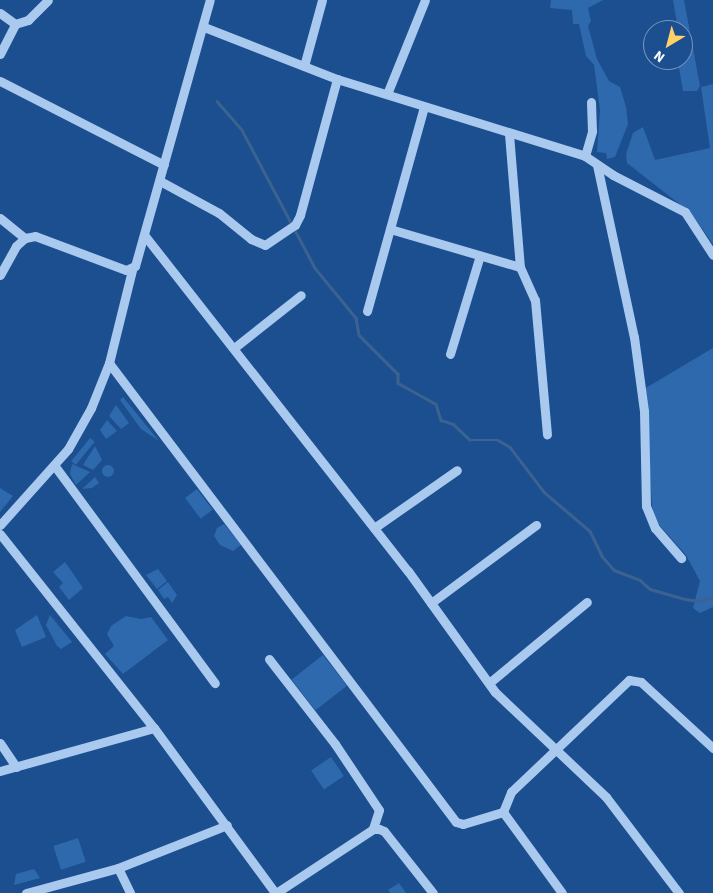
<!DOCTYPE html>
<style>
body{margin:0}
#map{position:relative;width:713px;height:893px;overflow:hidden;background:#1b4f8f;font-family:"Source Sans 3",sans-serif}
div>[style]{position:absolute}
.green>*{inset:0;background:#2e69ad;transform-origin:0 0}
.round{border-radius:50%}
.stream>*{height:2.5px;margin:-1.25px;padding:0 1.25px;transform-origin:1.25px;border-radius:1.25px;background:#3c6290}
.minor>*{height:9px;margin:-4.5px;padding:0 4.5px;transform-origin:4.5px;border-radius:4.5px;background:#a9c9ee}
span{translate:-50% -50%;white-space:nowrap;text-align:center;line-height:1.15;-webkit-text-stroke:4px #1b4f8f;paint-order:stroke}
.north{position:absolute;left:643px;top:20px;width:50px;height:50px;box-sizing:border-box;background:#1b4f8f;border:1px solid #7695bc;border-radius:50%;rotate:217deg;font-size:14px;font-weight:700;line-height:20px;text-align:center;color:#fff}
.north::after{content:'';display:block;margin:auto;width:18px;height:22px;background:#ffd166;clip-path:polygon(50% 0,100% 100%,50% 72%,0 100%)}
</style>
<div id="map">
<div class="green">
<div style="clip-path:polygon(551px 0,603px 0,588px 8px,591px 21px,588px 26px,597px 59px,609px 81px,620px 87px,626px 107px,628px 124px,615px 157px,607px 159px,606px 153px,597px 152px,600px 110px,594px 65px,586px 56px,579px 24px,573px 24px,572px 10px,550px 8px)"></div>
<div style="clip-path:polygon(673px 0,684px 0,700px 86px,697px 91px,683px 91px,679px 68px,679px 60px,683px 60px,683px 30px,678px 30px)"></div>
<div style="clip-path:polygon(713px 84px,713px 244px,691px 213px,627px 163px,626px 154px,633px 133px,643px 127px,655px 160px,710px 148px,701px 87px)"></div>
<div style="clip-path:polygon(713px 348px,713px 607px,700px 613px,693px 608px,700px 581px,686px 555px,653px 518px,644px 389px)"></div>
<div style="clip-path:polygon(123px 397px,159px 441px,141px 429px,120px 400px)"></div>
<div style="clip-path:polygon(116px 405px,129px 423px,121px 429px,109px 416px)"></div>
<div style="clip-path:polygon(107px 420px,117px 431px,106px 439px,100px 430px)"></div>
<div style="left:90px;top:438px;width:6px;height:30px;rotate:39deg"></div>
<div style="clip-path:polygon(95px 446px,102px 460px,93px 470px,83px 465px)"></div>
<div style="clip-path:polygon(72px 464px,90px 472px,76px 485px,70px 474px)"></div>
<div class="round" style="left:102px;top:465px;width:12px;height:12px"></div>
<div style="clip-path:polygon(95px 477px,99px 483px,92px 488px,82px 489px)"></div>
<div style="clip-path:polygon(0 488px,13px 496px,0 512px)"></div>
<div style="left:197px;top:489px;width:26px;height:15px;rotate:53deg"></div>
<div style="clip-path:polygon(224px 524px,241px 545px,233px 551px,220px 545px,214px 536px,217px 528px)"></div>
<div style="clip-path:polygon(65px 562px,83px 588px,69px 600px,59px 587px,63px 583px,53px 572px)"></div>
<div style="clip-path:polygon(158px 569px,167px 581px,157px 589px,146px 575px)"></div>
<div style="clip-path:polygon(168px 582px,177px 595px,172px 603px,168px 597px,164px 599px,158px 590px)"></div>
<div style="clip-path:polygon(37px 615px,46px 637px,22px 647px,15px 630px)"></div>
<div style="clip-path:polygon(50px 615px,72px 642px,61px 649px,57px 646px,46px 625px)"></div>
<div style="clip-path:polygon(126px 616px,141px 619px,151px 617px,168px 640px,123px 674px,105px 654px,114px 646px,107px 634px,111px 626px)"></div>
<div style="left:323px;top:655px;width:39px;height:40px;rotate:52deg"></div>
<div style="left:331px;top:757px;width:23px;height:24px;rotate:56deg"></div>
<div style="left:78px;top:838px;width:25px;height:26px;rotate:72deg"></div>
<div style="clip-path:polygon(34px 869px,40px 878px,14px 885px,16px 874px)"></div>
<div style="clip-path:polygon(399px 883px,406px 893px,390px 893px,388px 890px)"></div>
</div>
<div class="stream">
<div style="left:217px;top:101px;width:38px;rotate:49deg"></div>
<div style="left:242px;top:130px;width:156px;rotate:62.1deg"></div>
<div style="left:315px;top:268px;width:65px;rotate:50.6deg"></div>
<div style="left:356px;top:318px;width:17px;rotate:80deg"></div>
<div style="left:359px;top:335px;width:55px;rotate:45deg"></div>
<div style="left:398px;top:374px;width:9px;rotate:90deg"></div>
<div style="left:398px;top:383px;width:43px;rotate:28.9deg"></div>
<div style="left:436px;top:404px;width:17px;rotate:73deg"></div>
<div style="left:441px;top:420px;width:13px;rotate:18deg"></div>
<div style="left:453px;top:424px;width:23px;rotate:43deg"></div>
<div style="left:470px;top:440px;width:28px"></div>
<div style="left:498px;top:440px;width:14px;rotate:30deg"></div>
<div style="left:510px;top:447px;width:56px;rotate:52.9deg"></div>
<div style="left:544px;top:492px;width:60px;rotate:40.3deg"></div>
<div style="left:590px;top:531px;width:28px;rotate:64deg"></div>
<div style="left:602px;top:556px;width:18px;rotate:49deg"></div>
<div style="left:614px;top:570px;width:28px;rotate:21deg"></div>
<div style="left:640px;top:580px;width:13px;rotate:42deg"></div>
<div style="left:650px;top:589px;width:36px;rotate:16deg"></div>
<div style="left:685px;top:599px;width:14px;rotate:8deg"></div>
<div style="left:699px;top:601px;width:15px;rotate:-16deg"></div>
</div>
<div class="minor">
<div style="left:0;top:13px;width:19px;rotate:36deg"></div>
<div style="left:15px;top:24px;width:14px;rotate:-17deg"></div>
<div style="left:28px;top:20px;width:28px;rotate:-45deg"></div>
<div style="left:204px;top:27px;width:143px;rotate:21.4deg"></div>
<div style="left:337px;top:79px;width:260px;rotate:17.2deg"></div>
<div style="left:585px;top:156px;width:34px;rotate:34deg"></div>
<div style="left:613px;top:175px;width:81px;rotate:27.2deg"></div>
<div style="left:685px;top:212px;width:51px;rotate:56.9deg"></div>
<div style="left:0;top:54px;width:34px;rotate:-63deg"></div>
<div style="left:304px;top:66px;width:68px;rotate:-74.7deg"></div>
<div style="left:0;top:81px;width:184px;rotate:27.1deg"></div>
<div style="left:387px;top:94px;width:101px;rotate:-68deg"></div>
<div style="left:509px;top:134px;width:133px;rotate:85.3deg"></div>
<div style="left:520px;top:267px;width:36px;rotate:66deg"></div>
<div style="left:535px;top:300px;width:135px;rotate:84.9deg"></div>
<div style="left:585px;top:156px;width:26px;rotate:-74deg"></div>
<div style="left:592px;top:131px;width:29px;rotate:-92deg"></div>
<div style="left:597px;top:165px;width:176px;rotate:77.9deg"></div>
<div style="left:634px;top:337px;width:75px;rotate:82.3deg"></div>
<div style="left:644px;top:411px;width:95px;rotate:88.8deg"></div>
<div style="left:646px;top:506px;width:24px;rotate:68deg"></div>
<div style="left:655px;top:528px;width:40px;rotate:49deg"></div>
<div style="left:160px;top:181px;width:67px;rotate:28.5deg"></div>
<div style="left:219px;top:213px;width:41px;rotate:39.1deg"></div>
<div style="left:251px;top:239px;width:15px;rotate:23deg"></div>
<div style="left:265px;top:245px;width:36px;rotate:-34deg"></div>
<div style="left:295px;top:225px;width:11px;rotate:-63deg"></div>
<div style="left:300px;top:215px;width:141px;rotate:-74.8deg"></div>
<div style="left:0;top:218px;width:32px;rotate:39deg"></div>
<div style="left:390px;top:229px;width:135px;rotate:16.3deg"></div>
<div style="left:145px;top:236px;width:426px;rotate:51.9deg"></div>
<div style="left:408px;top:571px;width:149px;rotate:54.3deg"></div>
<div style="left:495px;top:692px;width:153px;rotate:43.4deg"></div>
<div style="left:606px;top:797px;width:121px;rotate:52.8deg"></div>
<div style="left:0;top:275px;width:33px;rotate:-61deg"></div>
<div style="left:16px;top:246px;width:12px;rotate:-42deg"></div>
<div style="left:25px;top:238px;width:10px;rotate:-11deg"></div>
<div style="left:35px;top:236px;width:97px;rotate:20.5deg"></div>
<div style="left:126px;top:270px;width:10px;rotate:-24deg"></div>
<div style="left:135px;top:266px;width:276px;rotate:-74.3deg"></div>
<div style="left:367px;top:311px;width:212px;rotate:-74.4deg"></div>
<div style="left:234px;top:348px;width:85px;rotate:-38.3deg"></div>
<div style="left:450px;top:354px;width:103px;rotate:-73.1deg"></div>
<div style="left:109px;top:363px;width:575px;rotate:52.91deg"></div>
<div style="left:456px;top:822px;width:7px;rotate:16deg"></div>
<div style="left:463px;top:824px;width:42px;rotate:-16.7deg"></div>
<div style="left:503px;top:812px;width:100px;rotate:53.9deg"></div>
<div style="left:54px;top:465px;width:271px;rotate:53.6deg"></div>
<div style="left:0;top:525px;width:102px;rotate:-48.2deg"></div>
<div style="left:68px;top:449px;width:47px;rotate:-60.7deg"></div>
<div style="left:91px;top:408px;width:48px;rotate:-68.2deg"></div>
<div style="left:109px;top:363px;width:96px;rotate:-76.1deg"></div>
<div style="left:374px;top:528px;width:101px;rotate:-34.9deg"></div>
<div style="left:0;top:534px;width:248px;rotate:51.6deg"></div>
<div style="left:154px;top:728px;width:205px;rotate:53.7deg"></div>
<div style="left:431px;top:603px;width:131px;rotate:-36.6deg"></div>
<div style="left:269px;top:659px;width:108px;rotate:52.2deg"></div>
<div style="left:335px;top:744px;width:79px;rotate:56.3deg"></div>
<div style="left:379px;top:810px;width:20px;rotate:108deg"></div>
<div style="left:489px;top:683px;width:127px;rotate:-39.6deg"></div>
<div style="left:0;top:743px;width:29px;rotate:56deg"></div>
<div style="left:0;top:771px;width:160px;rotate:-15.6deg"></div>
<div style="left:503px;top:812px;width:22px;rotate:-68deg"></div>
<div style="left:511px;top:792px;width:163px;rotate:-43.5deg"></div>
<div style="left:629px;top:680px;width:12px;rotate:9deg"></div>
<div style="left:641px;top:682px;width:98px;rotate:42.5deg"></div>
<div style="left:118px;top:868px;width:28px;rotate:64deg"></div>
<div style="left:26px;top:893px;width:95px;rotate:-15.2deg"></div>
<div style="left:118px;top:868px;width:117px;rotate:-21.5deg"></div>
<div style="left:276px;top:893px;width:116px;rotate:-33.4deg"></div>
<div style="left:373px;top:829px;width:6px"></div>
<div style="left:379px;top:829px;width:5px;rotate:22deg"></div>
<div style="left:384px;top:831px;width:79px;rotate:51.7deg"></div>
</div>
<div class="north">N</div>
</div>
